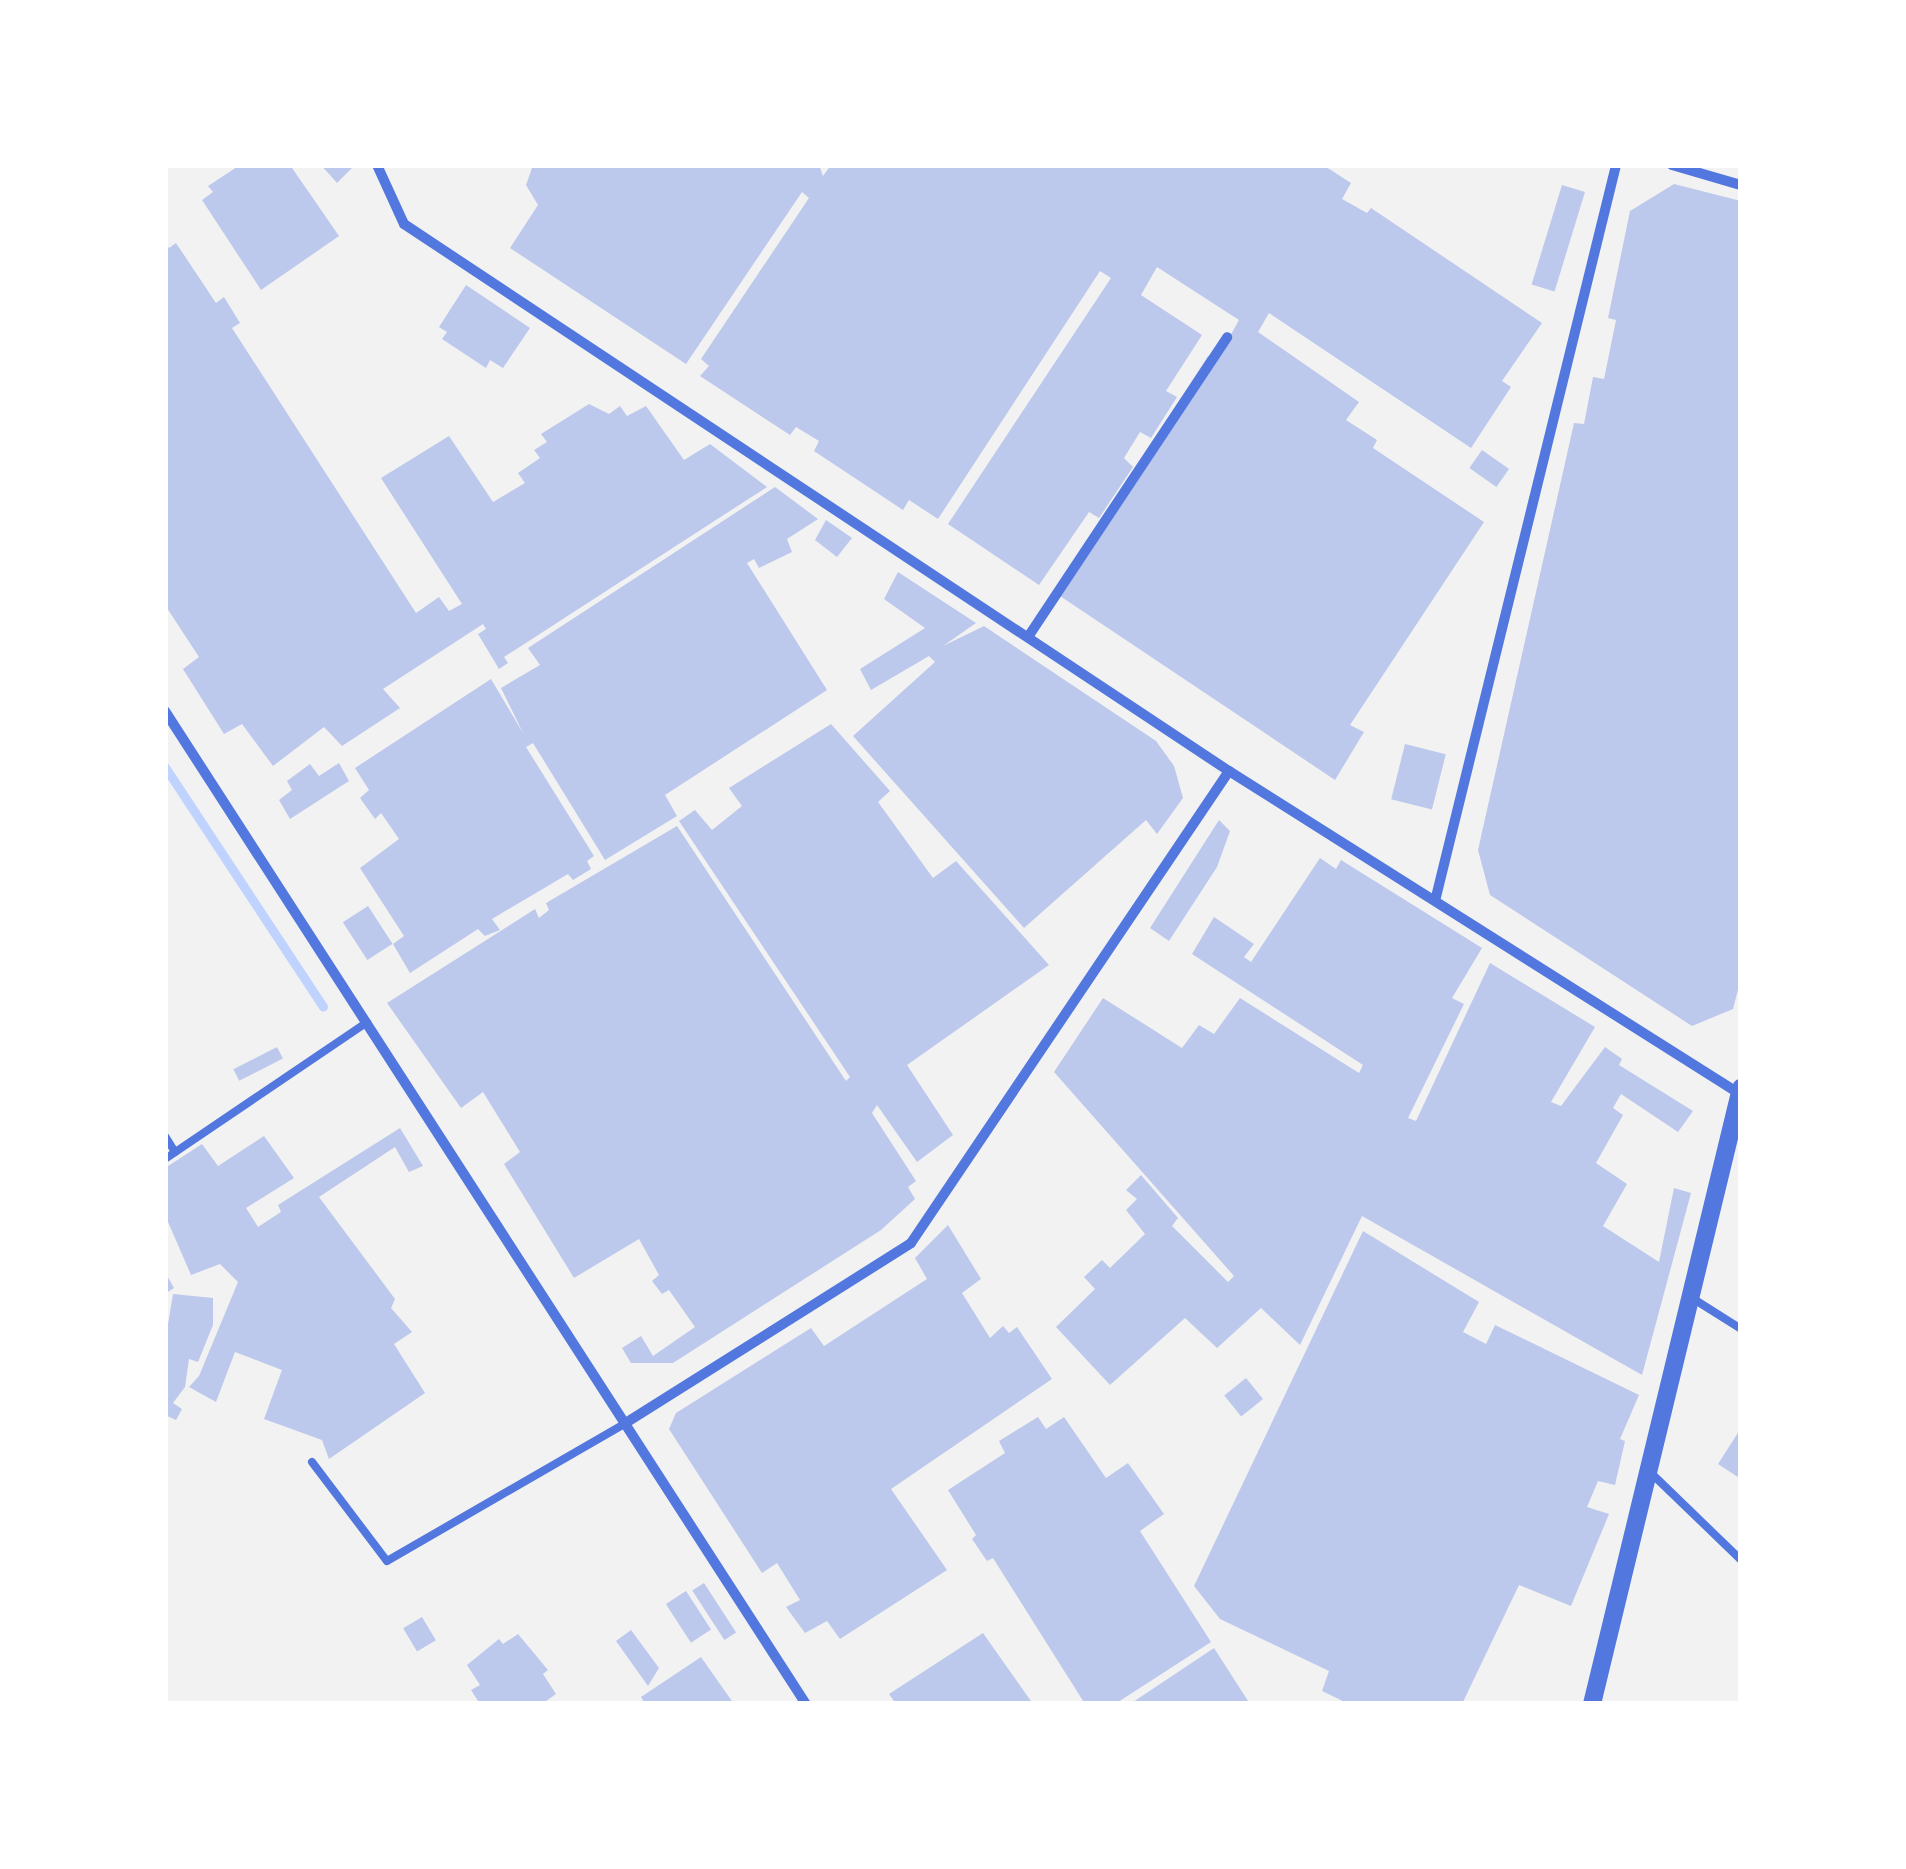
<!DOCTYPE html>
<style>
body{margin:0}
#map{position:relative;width:1906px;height:1869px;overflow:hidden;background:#f2f2f2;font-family:"Titillium Web",sans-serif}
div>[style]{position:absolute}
.stream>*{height:9px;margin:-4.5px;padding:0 4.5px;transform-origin:4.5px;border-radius:4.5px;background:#bfd3fe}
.building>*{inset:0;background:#bdc9ec;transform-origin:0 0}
.service>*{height:8px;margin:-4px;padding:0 4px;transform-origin:4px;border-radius:4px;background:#5277de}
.minor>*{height:10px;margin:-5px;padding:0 5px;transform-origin:5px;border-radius:5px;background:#5277de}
.tertiary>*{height:18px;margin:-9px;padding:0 9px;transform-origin:9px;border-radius:9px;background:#5277de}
span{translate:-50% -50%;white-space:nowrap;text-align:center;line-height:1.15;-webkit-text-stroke:10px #fff;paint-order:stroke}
.frame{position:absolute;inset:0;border:168px solid #fff;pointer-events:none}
</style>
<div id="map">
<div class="stream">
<div style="left:165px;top:767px;width:287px;rotate:56.6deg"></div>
</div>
<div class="building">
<div style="clip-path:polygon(240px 165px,290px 165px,339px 236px,261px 290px,202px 200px,213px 192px,208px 186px)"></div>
<div style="clip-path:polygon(321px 165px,351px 165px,353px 167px,337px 183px)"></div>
<div style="clip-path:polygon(533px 165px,819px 165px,823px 176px,831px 165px,1323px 165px,1351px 183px,1342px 199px,1367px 213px,1371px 208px,1542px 323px,1502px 381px,1511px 387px,1471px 448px,1269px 313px,1258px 332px,1359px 402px,1346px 420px,1377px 440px,1373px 448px,1484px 522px,1350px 725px,1364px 732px,1335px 780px,1060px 596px,1144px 471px,1138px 465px,1208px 356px,1216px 361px,1239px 320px,1157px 267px,1141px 295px,1202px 335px,1166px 391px,1177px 397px,1151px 438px,1140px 432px,1124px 458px,1133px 467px,1099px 518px,1089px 512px,1039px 585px,948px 524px,1111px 278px,1100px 271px,938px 519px,909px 500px,903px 510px,814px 451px,819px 441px,796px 427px,790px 435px,700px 376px,709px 366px,701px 359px,809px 198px,802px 192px,686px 364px,510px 248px,538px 205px,526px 185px)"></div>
<div style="clip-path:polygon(1674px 184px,1741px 201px,1741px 978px,1733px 1009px,1692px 1026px,1490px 895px,1478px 850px,1574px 423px,1584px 424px,1593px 377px,1604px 379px,1616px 320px,1608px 318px,1630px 211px)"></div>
<div style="left:1562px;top:185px;width:24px;height:104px;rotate:17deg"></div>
<div style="clip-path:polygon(165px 243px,169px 248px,176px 243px,216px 303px,224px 297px,240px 323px,232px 328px,416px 613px,439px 597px,449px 611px,462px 604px,381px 478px,449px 436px,493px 502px,525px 483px,518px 473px,540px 458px,534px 450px,547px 442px,541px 434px,589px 404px,609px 414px,620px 406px,627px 416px,646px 406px,684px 460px,710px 444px,767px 487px,504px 657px,508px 663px,499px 669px,478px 634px,486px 629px,483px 624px,383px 689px,400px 708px,342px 746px,324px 727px,273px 766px,242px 724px,224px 734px,183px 669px,199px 657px,165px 605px)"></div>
<div style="clip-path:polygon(466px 285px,530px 328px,503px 368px,490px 360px,486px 368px,442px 339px,447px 332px,439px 327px)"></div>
<div style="left:1482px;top:450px;width:33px;height:22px;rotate:35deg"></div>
<div style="clip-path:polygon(775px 487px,818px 519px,787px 539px,792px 552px,759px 568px,754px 559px,747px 563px,827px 690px,665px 795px,677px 816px,605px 860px,533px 743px,526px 747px,594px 856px,587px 861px,591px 869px,573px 880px,568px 874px,492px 919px,500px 930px,485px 936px,478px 929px,410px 973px,393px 944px,404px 936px,360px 868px,399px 839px,381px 813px,375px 819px,360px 798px,369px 790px,355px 768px,491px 679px,523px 733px,501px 688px,540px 665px,528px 648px)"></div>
<div style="clip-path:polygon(826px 520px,852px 538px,837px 557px,815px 540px)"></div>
<div style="clip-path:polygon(898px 572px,976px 623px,943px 646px,984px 626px,1156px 741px,1174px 766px,1183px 798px,1157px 834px,1146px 820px,1024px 928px,853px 736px,935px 662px,929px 656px,871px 690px,860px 669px,925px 628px,884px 599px)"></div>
<div style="clip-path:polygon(831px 724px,890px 791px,878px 802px,933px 878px,956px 861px,1049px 965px,907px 1065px,953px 1135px,917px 1162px,877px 1105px,872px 1113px,916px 1181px,908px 1187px,915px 1199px,881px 1230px,673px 1363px,631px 1363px,622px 1348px,641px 1336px,653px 1356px,695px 1327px,669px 1290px,662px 1294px,652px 1281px,659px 1275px,639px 1239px,574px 1278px,504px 1164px,520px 1152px,483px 1092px,461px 1108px,387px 1003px,535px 909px,539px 918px,549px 910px,546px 903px,677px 826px,846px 1081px,850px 1077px,679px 821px,695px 810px,712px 830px,742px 806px,729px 788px)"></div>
<div style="left:1405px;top:744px;width:42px;height:57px;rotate:14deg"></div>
<div style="clip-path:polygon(339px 763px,349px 781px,290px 819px,279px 800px,292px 790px,287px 781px,310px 764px,319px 776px)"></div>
<div style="clip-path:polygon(1219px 820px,1230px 831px,1217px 867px,1169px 941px,1150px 928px)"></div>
<div style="clip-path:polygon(1320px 858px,1336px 869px,1341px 860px,1482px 948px,1452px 998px,1464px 1004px,1408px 1118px,1416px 1121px,1490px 963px,1595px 1027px,1551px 1102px,1561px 1106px,1605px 1047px,1622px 1059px,1619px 1065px,1693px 1111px,1678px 1132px,1621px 1094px,1613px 1108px,1623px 1115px,1596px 1163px,1627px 1184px,1603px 1226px,1659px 1262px,1674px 1188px,1691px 1193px,1642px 1375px,1362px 1216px,1300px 1345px,1261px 1308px,1217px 1348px,1185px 1318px,1110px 1385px,1056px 1327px,1095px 1289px,1084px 1277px,1102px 1260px,1110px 1268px,1145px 1234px,1126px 1210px,1137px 1199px,1126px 1190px,1141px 1175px,1178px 1218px,1172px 1226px,1228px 1282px,1234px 1276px,1054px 1072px,1103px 998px,1182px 1048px,1199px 1025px,1214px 1034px,1240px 998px,1359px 1073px,1363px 1065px,1192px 954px,1214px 917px,1254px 944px,1244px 957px,1251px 962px)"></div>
<div style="left:368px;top:906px;width:45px;height:30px;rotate:57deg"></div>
<div style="left:277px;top:1047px;width:13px;height:49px;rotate:63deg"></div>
<div style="clip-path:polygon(400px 1128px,423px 1166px,409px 1172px,395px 1147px,319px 1197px,395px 1299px,391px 1308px,412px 1332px,394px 1344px,425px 1393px,329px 1459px,322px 1440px,264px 1419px,282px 1370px,235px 1352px,216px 1402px,189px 1387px,199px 1376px,238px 1282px,220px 1264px,191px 1275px,165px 1215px,165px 1168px,202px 1144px,218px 1166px,264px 1136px,294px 1178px,246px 1208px,258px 1227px,281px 1212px,278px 1205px)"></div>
<div style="clip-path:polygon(948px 1225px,981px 1279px,962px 1293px,990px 1338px,1003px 1326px,1009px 1333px,1017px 1327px,1052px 1379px,891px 1489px,947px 1570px,840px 1639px,827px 1621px,805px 1633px,786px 1607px,800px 1600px,777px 1563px,762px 1573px,669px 1429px,676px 1413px,811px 1328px,824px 1346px,927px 1279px,915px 1258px)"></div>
<div style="clip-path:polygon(1363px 1231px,1479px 1302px,1463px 1332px,1486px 1344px,1495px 1325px,1639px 1395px,1620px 1439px,1625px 1441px,1615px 1485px,1598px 1481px,1587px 1507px,1609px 1514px,1571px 1606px,1519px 1585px,1462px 1704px,1349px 1704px,1322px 1691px,1329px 1671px,1220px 1619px,1194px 1586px)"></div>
<div style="clip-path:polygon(165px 1272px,174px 1288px,165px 1294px)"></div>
<div style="clip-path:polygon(173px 1294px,213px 1298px,213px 1325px,198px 1362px,189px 1359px,185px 1387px,173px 1403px,182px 1409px,176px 1420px,165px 1415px,165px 1342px)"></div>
<div style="left:1246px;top:1378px;width:27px;height:28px;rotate:51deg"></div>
<div style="clip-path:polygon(1038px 1417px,1046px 1429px,1064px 1417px,1106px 1478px,1128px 1463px,1164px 1514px,1140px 1531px,1211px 1642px,1115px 1704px,1085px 1704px,993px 1558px,987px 1561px,972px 1539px,976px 1535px,948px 1490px,1005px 1453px,999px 1441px)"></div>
<div style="clip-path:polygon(1741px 1428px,1741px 1479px,1718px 1464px)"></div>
<div style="left:704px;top:1583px;width:59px;height:14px;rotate:57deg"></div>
<div style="left:686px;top:1591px;width:46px;height:24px;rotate:57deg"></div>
<div style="left:422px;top:1617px;width:27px;height:22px;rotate:59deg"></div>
<div style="clip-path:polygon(631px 1630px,659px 1668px,648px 1686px,616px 1641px)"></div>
<div style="clip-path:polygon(983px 1633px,1033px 1704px,896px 1704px,889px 1694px)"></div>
<div style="clip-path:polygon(518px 1634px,548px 1670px,543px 1674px,556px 1694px,542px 1704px,480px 1704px,471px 1690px,480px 1685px,467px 1665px,499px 1639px,503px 1644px)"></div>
<div style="clip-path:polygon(1214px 1648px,1250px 1704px,1130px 1704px)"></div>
<div style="clip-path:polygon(701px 1657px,734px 1704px,645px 1704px,641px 1697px)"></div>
</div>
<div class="service">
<div style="left:165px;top:1136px;width:19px;rotate:58deg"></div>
<div style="left:165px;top:1159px;width:244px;rotate:-34.1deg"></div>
<div style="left:1692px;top:1298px;width:58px;rotate:32.3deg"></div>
<div style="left:312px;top:1462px;width:124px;rotate:52.9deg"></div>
<div style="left:387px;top:1561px;width:274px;rotate:-30deg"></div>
<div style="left:1651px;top:1473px;width:125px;rotate:44deg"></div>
</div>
<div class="minor">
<div style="left:377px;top:165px;width:65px;rotate:65.4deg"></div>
<div style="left:404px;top:224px;width:990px;rotate:33.55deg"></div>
<div style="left:1229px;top:771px;width:605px;rotate:32.3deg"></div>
<div style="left:1672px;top:165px;width:72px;rotate:16.2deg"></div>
<div style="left:1028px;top:637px;width:360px;rotate:-56.4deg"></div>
<div style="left:165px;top:711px;width:1182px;rotate:57.16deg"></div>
<div style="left:1436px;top:897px;width:754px;rotate:-76.18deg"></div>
<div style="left:624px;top:1424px;width:339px;rotate:-32.2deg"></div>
<div style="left:911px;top:1243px;width:569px;rotate:-56.03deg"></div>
</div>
<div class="tertiary">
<div style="left:1592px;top:1704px;width:634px;rotate:-76.4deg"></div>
</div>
<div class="frame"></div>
</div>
